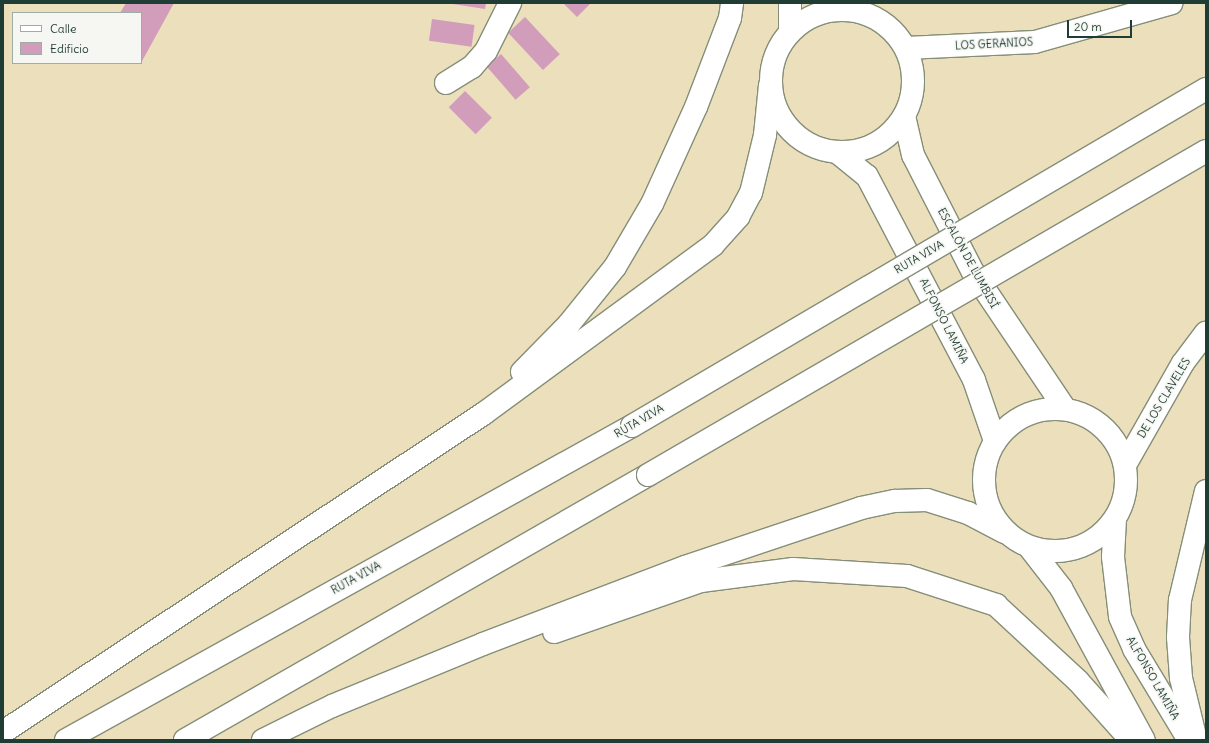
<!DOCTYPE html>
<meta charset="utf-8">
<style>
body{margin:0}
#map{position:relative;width:1209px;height:743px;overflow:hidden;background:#ebdfbc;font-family:Delius,sans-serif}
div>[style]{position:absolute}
.building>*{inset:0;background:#d29dba;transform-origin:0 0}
.roads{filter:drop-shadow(1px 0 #858e78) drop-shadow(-1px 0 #858e78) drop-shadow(0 1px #858e78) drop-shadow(0 -1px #858e78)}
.minor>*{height:22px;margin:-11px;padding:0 11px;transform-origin:11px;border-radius:11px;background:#fff}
.major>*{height:22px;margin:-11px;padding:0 11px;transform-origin:11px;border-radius:11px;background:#fff}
.major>.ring{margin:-11px;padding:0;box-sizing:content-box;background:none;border:22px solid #fff;border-radius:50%}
.highway>*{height:22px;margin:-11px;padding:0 11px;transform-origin:11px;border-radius:11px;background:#fff}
.bridges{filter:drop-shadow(1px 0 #858e78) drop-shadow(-1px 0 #858e78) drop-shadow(0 1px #858e78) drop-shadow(0 -1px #858e78)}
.highway-bridge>*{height:22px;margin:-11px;padding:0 11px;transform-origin:11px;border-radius:11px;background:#fff}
span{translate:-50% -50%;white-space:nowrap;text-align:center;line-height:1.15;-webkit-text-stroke:3.5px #f6f6f2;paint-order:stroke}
.street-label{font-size:11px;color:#1f3d34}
.frame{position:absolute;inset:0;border:4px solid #1f3d34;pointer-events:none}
.legend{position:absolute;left:12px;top:12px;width:130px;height:52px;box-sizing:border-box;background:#f6f6f2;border:1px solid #a0aca6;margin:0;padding:5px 7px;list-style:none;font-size:12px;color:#1f3d34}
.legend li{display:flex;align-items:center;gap:8px;height:20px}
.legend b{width:20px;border:1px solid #a0aca6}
.scale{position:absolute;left:1067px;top:20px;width:65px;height:18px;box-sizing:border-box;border:2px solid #1f3d34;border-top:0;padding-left:5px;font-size:12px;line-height:14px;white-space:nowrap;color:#1f3d34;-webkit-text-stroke:3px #f6f6f2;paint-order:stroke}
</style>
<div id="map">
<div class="building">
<div style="clip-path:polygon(126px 3px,174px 3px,141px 63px,141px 13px,120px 13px)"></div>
<div style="clip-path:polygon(446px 3px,486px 3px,485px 9px)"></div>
<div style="clip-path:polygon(563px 3px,591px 3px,577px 17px)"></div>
<div style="left:525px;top:17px;width:51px;height:23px;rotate:47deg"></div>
<div style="left:432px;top:19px;width:43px;height:22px;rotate:8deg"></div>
<div style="left:501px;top:54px;width:44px;height:19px;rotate:49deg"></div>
<div style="left:465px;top:91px;width:38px;height:23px;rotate:45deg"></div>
</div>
<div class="roads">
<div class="minor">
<div style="left:446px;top:83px;width:31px;rotate:-32deg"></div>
<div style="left:472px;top:67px;width:21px;rotate:-49deg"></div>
<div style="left:486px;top:51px;width:54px;rotate:-63.4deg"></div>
</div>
<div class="major">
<div class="ring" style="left:771px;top:10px;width:120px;height:120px"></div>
<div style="left:790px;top:32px;width:29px;rotate:-90deg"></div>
<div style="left:906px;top:48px;width:129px;rotate:-2.7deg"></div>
<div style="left:1035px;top:42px;width:142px;rotate:-15.9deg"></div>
<div style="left:904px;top:116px;width:40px;rotate:77deg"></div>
<div style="left:913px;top:155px;width:131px;rotate:62.9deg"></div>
<div style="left:973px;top:272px;width:165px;rotate:56.1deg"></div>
<div style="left:837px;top:152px;width:38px;rotate:39deg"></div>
<div style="left:867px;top:176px;width:230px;rotate:62.3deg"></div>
<div style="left:974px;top:380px;width:65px;rotate:71deg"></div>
<div class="ring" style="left:984px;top:409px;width:120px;height:120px"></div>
<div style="left:1125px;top:465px;width:117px;rotate:-60.4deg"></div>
<div style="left:1183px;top:363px;width:38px;rotate:-53deg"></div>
<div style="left:1115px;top:519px;width:38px;rotate:93deg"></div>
<div style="left:1113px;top:557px;width:60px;rotate:83.3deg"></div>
<div style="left:1120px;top:617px;width:35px;rotate:66deg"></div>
<div style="left:1134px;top:649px;width:106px;rotate:58.9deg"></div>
<div style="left:1030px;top:548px;width:51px;rotate:52.2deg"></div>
<div style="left:1061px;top:588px;width:173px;rotate:61.4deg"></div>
<div style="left:1196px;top:740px;width:64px;rotate:-103.6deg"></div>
<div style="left:1181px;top:678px;width:41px;rotate:-94.2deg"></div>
<div style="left:1178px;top:637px;width:37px;rotate:-87deg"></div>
<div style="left:1180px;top:600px;width:112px;rotate:-76.6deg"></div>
</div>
<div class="highway">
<div style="left:522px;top:372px;width:67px;rotate:-45.6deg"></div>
<div style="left:569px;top:324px;width:73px;rotate:-51.1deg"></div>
<div style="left:615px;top:267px;width:73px;rotate:-59.6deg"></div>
<div style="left:652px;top:204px;width:107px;rotate:-65.6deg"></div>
<div style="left:696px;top:107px;width:95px;rotate:-69.1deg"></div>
<div style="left:730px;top:18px;width:15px;rotate:-82deg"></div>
<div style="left:554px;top:632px;width:156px;rotate:-19.1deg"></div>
<div style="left:701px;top:581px;width:93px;rotate:-7.4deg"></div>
<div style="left:793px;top:569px;width:114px;rotate:3.5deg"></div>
<div style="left:907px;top:576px;width:94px;rotate:18deg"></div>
<div style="left:996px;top:605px;width:112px;rotate:42.8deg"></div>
<div style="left:1078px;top:681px;width:79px;rotate:48.1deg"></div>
<div style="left:3px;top:732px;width:576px;rotate:-33.52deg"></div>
<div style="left:483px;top:414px;width:285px;rotate:-36.3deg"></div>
<div style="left:713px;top:245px;width:38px;rotate:-48deg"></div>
<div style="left:738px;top:217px;width:27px;rotate:-62deg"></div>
<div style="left:751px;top:193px;width:60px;rotate:-76.4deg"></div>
<div style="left:765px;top:135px;width:50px;rotate:-84.3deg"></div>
<div style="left:66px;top:740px;width:647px;rotate:-29.02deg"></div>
<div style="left:185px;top:740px;width:533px;rotate:-29.78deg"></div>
<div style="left:263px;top:740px;width:77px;rotate:-26.2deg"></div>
<div style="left:332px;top:706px;width:163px;rotate:-22.3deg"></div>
<div style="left:483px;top:644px;width:216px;rotate:-20.9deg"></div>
<div style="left:685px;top:567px;width:186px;rotate:-18.5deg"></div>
<div style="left:861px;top:508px;width:35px;rotate:-12deg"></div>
<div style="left:895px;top:501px;width:32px;rotate:-2deg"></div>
<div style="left:927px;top:500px;width:43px;rotate:17.6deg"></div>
<div style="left:968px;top:513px;width:41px;rotate:27.8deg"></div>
</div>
</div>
<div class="bridges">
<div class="highway-bridge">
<div style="left:632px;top:426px;width:666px;rotate:-30.42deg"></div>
<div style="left:648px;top:475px;width:645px;rotate:-30.14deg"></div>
</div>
</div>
<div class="street-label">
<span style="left:994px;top:44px;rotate:-3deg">LOS GERANIOS</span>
<span style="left:919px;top:257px;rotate:-30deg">RUTA VIVA</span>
<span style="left:968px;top:258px;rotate:61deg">ESCALÓN DE LUMBISÍ</span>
<span style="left:944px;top:321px;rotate:63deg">ALFONSO LAMIÑA</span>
<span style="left:1164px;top:398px;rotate:-59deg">DE LOS CLAVELES</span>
<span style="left:639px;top:421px;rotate:-30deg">RUTA VIVA</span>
<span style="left:356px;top:578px;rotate:-29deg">RUTA VIVA</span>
<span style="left:1153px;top:678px;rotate:60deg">ALFONSO LAMIÑA</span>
</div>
<div class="frame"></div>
<ul class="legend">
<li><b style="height:5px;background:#fff"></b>Calle</li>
<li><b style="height:11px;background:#d29dba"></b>Edificio</li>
</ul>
<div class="scale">20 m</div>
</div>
